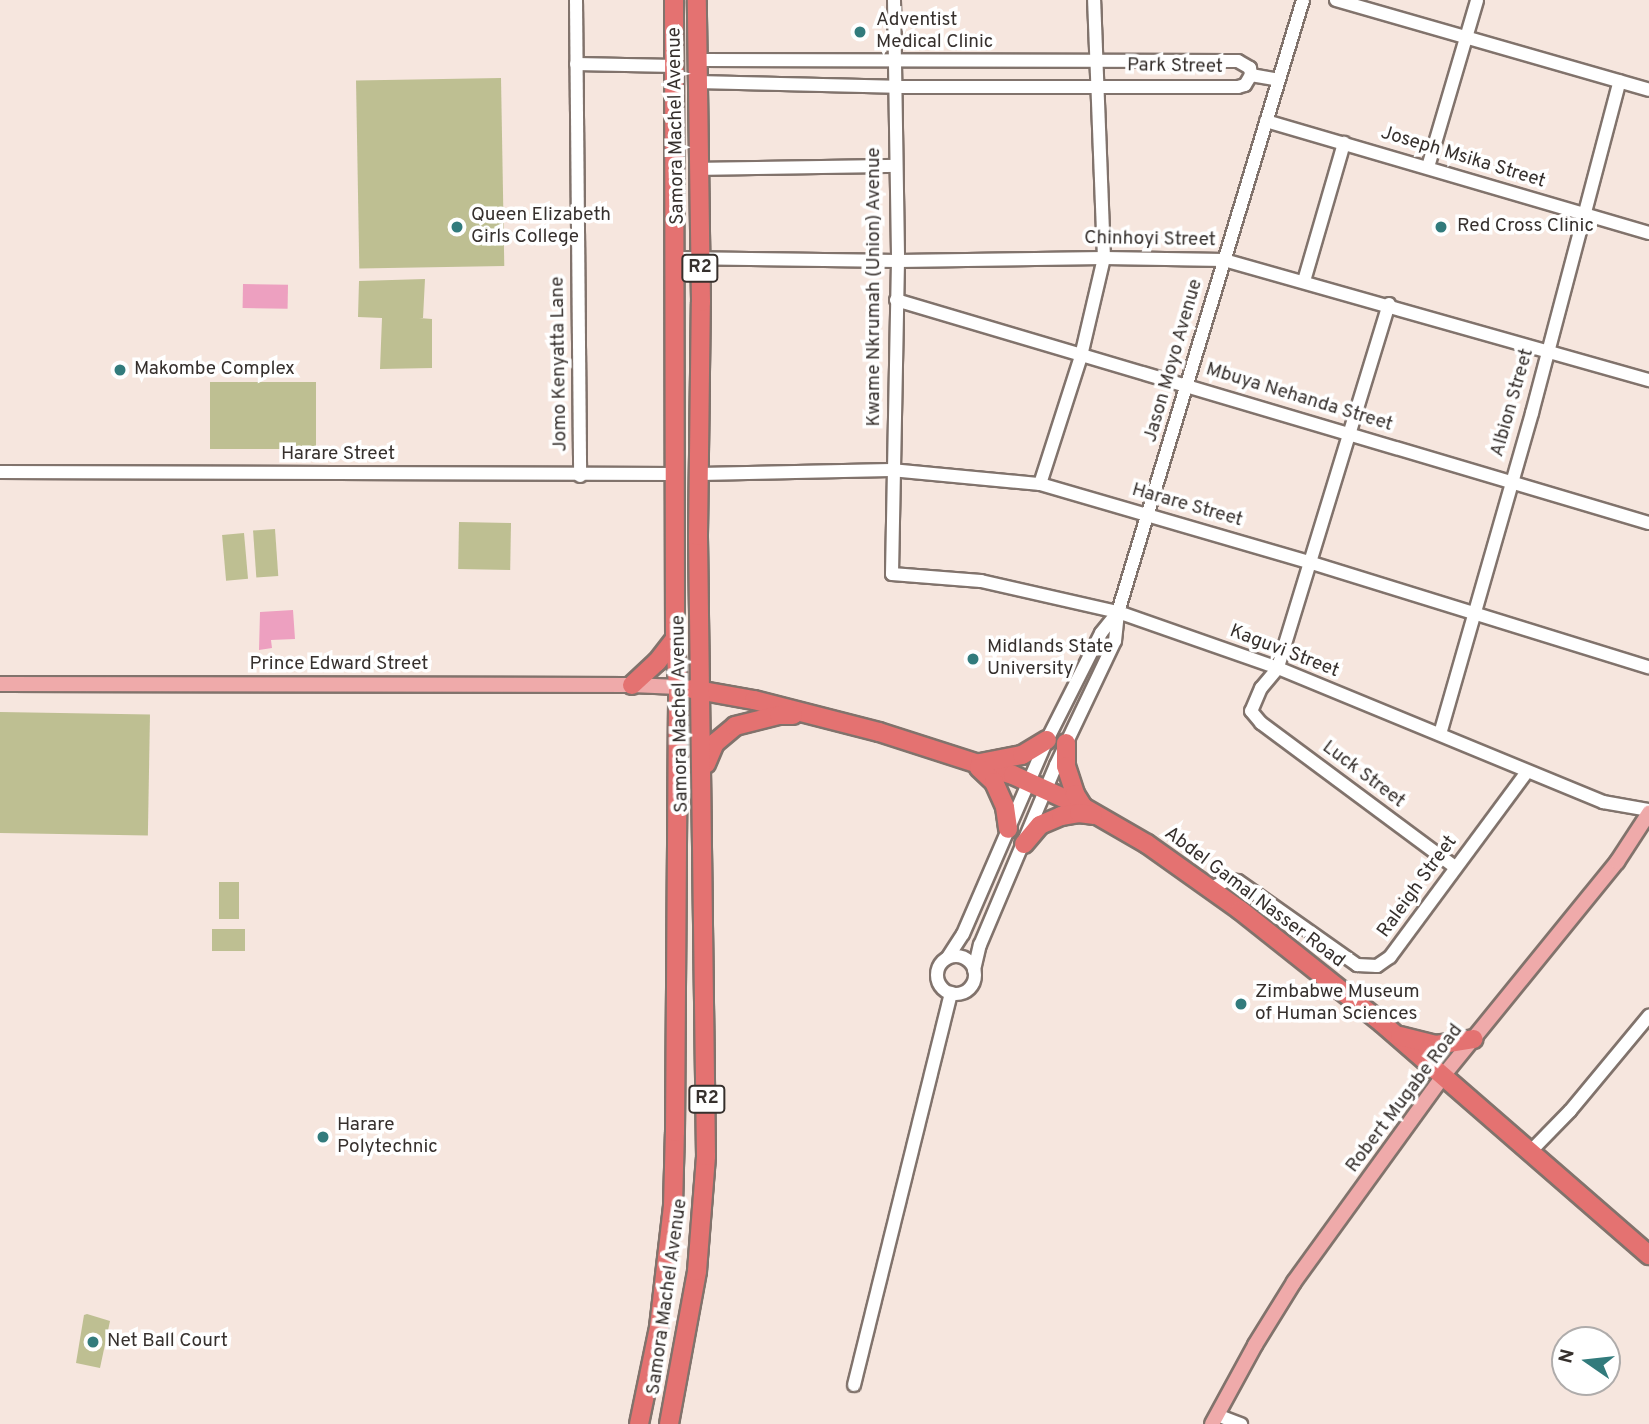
<!DOCTYPE html>
<style>
body{margin:0}
#map{position:relative;width:1649px;height:1424px;overflow:hidden;background:#f6e6de;font-family:Overpass,sans-serif}
div>[style]{position:absolute}
.green>*{inset:0;background:#bebf92;transform-origin:0 0}
.water>*{inset:0;background:#eda0c0;transform-origin:0 0}
.roads{filter:drop-shadow(2px 0 #81736c) drop-shadow(-2px 0 #81736c) drop-shadow(0 2px #81736c) drop-shadow(0 -2px #81736c)}
.minor>*{height:12px;margin:-6px;padding:0 6px;transform-origin:6px;border-radius:6px;background:#fff}
.minor>.ring{margin:-6px;padding:0;box-sizing:content-box;background:none;border:12px solid #fff;border-radius:50%}
.major>*{height:14px;margin:-7px;padding:0 7px;transform-origin:7px;border-radius:7px;background:#efaaaa}
.highway>*{height:18px;margin:-9px;padding:0 9px;transform-origin:9px;border-radius:9px;background:#e47271}
.dots>*{width:19px;height:19px;translate:-50% -50%;box-sizing:border-box;border:4px solid #fff;border-radius:50%}
span{translate:-50% -50%;white-space:nowrap;text-align:center;line-height:1.15;-webkit-text-stroke:7px #fff;paint-order:stroke}
.shield-label span{padding:2px 5px;background:#fff;border:2px solid;border-radius:5px;-webkit-text-stroke-width:0}
.shield-label{font-size:18px;color:#36302d;font-weight:700}
.poi-label{font-size:19px;color:#36302d}
.left{translate:0 -50%;text-align:left}
.street-label{font-size:19px;color:#36302d}
.north{position:absolute;left:1551px;top:1326px;width:70px;height:70px;box-sizing:border-box;background:#fff;border:2px solid #afacab;border-radius:50%;rotate:284deg;font-size:19px;font-weight:700;line-height:28px;text-align:center;color:#36302d}
.north::after{content:'';display:block;margin:auto;width:24px;height:32px;background:#327b7c;clip-path:polygon(50% 0,100% 100%,50% 72%,0 100%)}
</style>
<div id="map">
<div class="green">
<div style="left:501px;top:78px;width:188px;height:145px;rotate:89deg"></div>
<div style="clip-path:polygon(425px 279px,423px 318px,419px 318px,432px 319px,432px 368px,380px 369px,382px 318px,358px 317px,359px 281px)"></div>
<div style="left:210px;top:382px;width:106px;height:67px"></div>
<div style="left:511px;top:523px;width:47px;height:52px;rotate:91deg"></div>
<div style="left:275px;top:529px;width:47px;height:22px;rotate:86deg"></div>
<div style="left:244px;top:533px;width:46px;height:22px;rotate:85deg"></div>
<div style="left:0;top:712px;width:150px;height:121px;rotate:1deg"></div>
<div style="left:219px;top:882px;width:20px;height:37px"></div>
<div style="left:212px;top:929px;width:33px;height:22px"></div>
<div style="clip-path:polygon(87px 1314px,110px 1321px,100px 1368px,76px 1363px,84px 1315px)"></div>
</div>
<div class="water">
<div style="left:243px;top:284px;width:45px;height:24px;rotate:1deg"></div>
<div style="clip-path:polygon(293px 610px,295px 639px,271px 640px,272px 648px,259px 650px,260px 612px)"></div>
</div>
<div class="roads">
<div class="minor">
<div style="left:576px;top:0;width:476px;rotate:89.5deg"></div>
<div style="left:894px;top:0;width:261px;rotate:89.1deg"></div>
<div style="left:898px;top:261px;width:313px;rotate:91.1deg"></div>
<div style="left:892px;top:574px;width:89px;rotate:4.5deg"></div>
<div style="left:981px;top:581px;width:140px;rotate:12.8deg"></div>
<div style="left:1118px;top:612px;width:170px;rotate:19.3deg"></div>
<div style="left:1278px;top:668px;width:352px;rotate:22.4deg"></div>
<div style="left:1603px;top:802px;width:47px;rotate:9.9deg"></div>
<div style="left:1336px;top:0;width:326px;rotate:16deg"></div>
<div style="left:576px;top:64px;width:99px;rotate:1.2deg"></div>
<div style="left:1251px;top:75px;width:27px;rotate:10deg"></div>
<div style="left:697px;top:82px;width:198px;rotate:1.4deg"></div>
<div style="left:895px;top:87px;width:343px"></div>
<div style="left:1238px;top:87px;width:7px;rotate:-16deg"></div>
<div style="left:1245px;top:85px;width:12px;rotate:-59deg"></div>
<div style="left:1251px;top:75px;width:7px;rotate:-98deg"></div>
<div style="left:1250px;top:68px;width:14px;rotate:-150deg"></div>
<div style="left:1238px;top:61px;width:541px;rotate:-179.89deg"></div>
<div style="left:1266px;top:121px;width:399px;rotate:16.3deg"></div>
<div style="left:1428px;top:167px;width:174px;rotate:-73.6deg"></div>
<div style="left:698px;top:169px;width:198px;rotate:-0.9deg"></div>
<div style="left:676px;top:258px;width:222px;rotate:0.8deg"></div>
<div style="left:898px;top:261px;width:206px;rotate:-0.8deg"></div>
<div style="left:1104px;top:258px;width:120px;rotate:1deg"></div>
<div style="left:1224px;top:260px;width:442px;rotate:15.8deg"></div>
<div style="left:1304px;top:281px;width:144px;rotate:-73.8deg"></div>
<div style="left:896px;top:300px;width:785px;rotate:16.5deg"></div>
<div style="left:1389px;top:304px;width:381px;rotate:107deg"></div>
<div style="left:1278px;top:668px;width:26px;rotate:130deg"></div>
<div style="left:1261px;top:688px;width:25px;rotate:113deg"></div>
<div style="left:1251px;top:711px;width:16px;rotate:50deg"></div>
<div style="left:1261px;top:723px;width:242px;rotate:36.6deg"></div>
<div style="left:0;top:472px;width:676px;rotate:0.17deg"></div>
<div style="left:700px;top:474px;width:191px;rotate:-1.2deg"></div>
<div style="left:891px;top:470px;width:150px;rotate:5.4deg"></div>
<div style="left:1040px;top:484px;width:283px;rotate:16.2deg"></div>
<div style="left:1312px;top:563px;width:353px;rotate:17.2deg"></div>
<div style="left:1040px;top:484px;width:134px;rotate:-72.2deg"></div>
<div style="left:1081px;top:356px;width:101px;rotate:-76.8deg"></div>
<div style="left:1104px;top:258px;width:258px;rotate:-92.2deg"></div>
<div style="left:1440px;top:734px;width:334px;rotate:-74deg"></div>
<div style="left:1532px;top:413px;width:343px;rotate:-75.2deg"></div>
<div style="left:1211px;top:888px;width:19px;rotate:-25deg"></div>
<div style="left:1228px;top:880px;width:10px;rotate:6deg"></div>
<div style="left:1238px;top:881px;width:146px;rotate:35.2deg"></div>
<div style="left:1357px;top:965px;width:20px;rotate:3deg"></div>
<div style="left:1377px;top:966px;width:16px;rotate:-35deg"></div>
<div style="left:1390px;top:957px;width:230px;rotate:-53.5deg"></div>
<div class="ring" style="left:937px;top:956px;width:26px;height:26px"></div>
<div style="left:948px;top:957px;width:27px;rotate:-57deg"></div>
<div style="left:963px;top:934px;width:211px;rotate:-66.6deg"></div>
<div style="left:1047px;top:740px;width:120px;rotate:-63.2deg"></div>
<div style="left:1101px;top:633px;width:26px;rotate:-51deg"></div>
<div style="left:974px;top:970px;width:26px;rotate:-77deg"></div>
<div style="left:980px;top:945px;width:195px;rotate:-67.1deg"></div>
<div style="left:1056px;top:765px;width:137px;rotate:-64.6deg"></div>
<div style="left:1115px;top:641px;width:29px;rotate:-84deg"></div>
<div style="left:1118px;top:612px;width:639px;rotate:-73.18deg"></div>
<div style="left:1529px;top:1153px;width:59px;rotate:-45.7deg"></div>
<div style="left:1570px;top:1111px;width:124px;rotate:-50.3deg"></div>
<div style="left:854px;top:1385px;width:404px;rotate:-76.1deg"></div>
<div style="left:1217px;top:1415px;width:26px;rotate:21deg"></div>
</div>
<div class="major">
<div style="left:0;top:684px;width:632px;rotate:0.09deg"></div>
<div style="left:632px;top:685px;width:46px;rotate:2.5deg"></div>
<div style="left:1212px;top:1424px;width:90px;rotate:-61.4deg"></div>
<div style="left:1255px;top:1345px;width:74px;rotate:-58.2deg"></div>
<div style="left:1294px;top:1282px;width:254px;rotate:-54.1deg"></div>
<div style="left:1443px;top:1076px;width:276px;rotate:-50.9deg"></div>
<div style="left:1617px;top:862px;width:59px;rotate:-56.9deg"></div>
</div>
<div class="highway">
<div style="left:632px;top:685px;width:34px;rotate:-43deg"></div>
<div style="left:657px;top:662px;width:29px;rotate:-52deg"></div>
<div style="left:692px;top:689px;width:63px;rotate:10.1deg"></div>
<div style="left:754px;top:700px;width:129px;rotate:14.4deg"></div>
<div style="left:879px;top:732px;width:141px;rotate:17.8deg"></div>
<div style="left:1013px;top:775px;width:77px;rotate:24.6deg"></div>
<div style="left:1083px;top:807px;width:74px;rotate:30deg"></div>
<div style="left:1147px;top:844px;width:114px;rotate:35.4deg"></div>
<div style="left:1240px;top:910px;width:181px;rotate:38.5deg"></div>
<div style="left:1382px;top:1023px;width:354px;rotate:41deg"></div>
<div style="left:1066px;top:743px;width:23px;rotate:90deg"></div>
<div style="left:1066px;top:766px;width:29px;rotate:72deg"></div>
<div style="left:1075px;top:794px;width:15px;rotate:58deg"></div>
<div style="left:980px;top:763px;width:43px;rotate:-10.8deg"></div>
<div style="left:1022px;top:755px;width:29px;rotate:-31deg"></div>
<div style="left:706px;top:764px;width:23px;rotate:-67deg"></div>
<div style="left:715px;top:743px;width:26px;rotate:-40deg"></div>
<div style="left:735px;top:726px;width:45px;rotate:-14deg"></div>
<div style="left:779px;top:715px;width:14px"></div>
<div style="left:979px;top:768px;width:21px;rotate:43deg"></div>
<div style="left:994px;top:782px;width:27px;rotate:66deg"></div>
<div style="left:1005px;top:807px;width:22px;rotate:82deg"></div>
<div style="left:1024px;top:844px;width:25px;rotate:-50deg"></div>
<div style="left:1040px;top:825px;width:23px;rotate:-23deg"></div>
<div style="left:1061px;top:816px;width:18px;rotate:-9deg"></div>
<div style="left:1079px;top:813px;width:14px;rotate:8deg"></div>
<div style="left:1400px;top:1036px;width:37px;rotate:14deg"></div>
<div style="left:1436px;top:1045px;width:38px;rotate:-9deg"></div>
<div style="left:639px;top:1424px;width:99px;rotate:-78.3deg"></div>
<div style="left:659px;top:1327px;width:122px;rotate:-83.4deg"></div>
<div style="left:673px;top:1206px;width:74px;rotate:-88.5deg"></div>
<div style="left:675px;top:1132px;width:445px;rotate:-89.6deg"></div>
<div style="left:678px;top:687px;width:48px;rotate:-93.6deg"></div>
<div style="left:675px;top:639px;width:639px;rotate:-90.09deg"></div>
<div style="left:669px;top:1424px;width:156px;rotate:-79.6deg"></div>
<div style="left:697px;top:1271px;width:115px;rotate:-85.5deg"></div>
<div style="left:706px;top:1156px;width:620px;rotate:-90.74deg"></div>
<div style="left:698px;top:536px;width:234px;rotate:-89.3deg"></div>
<div style="left:701px;top:302px;width:302px;rotate:-90.8deg"></div>
</div>
</div>
<div class="dots">
<div style="left:860px;top:32px;background:#327b7c"></div>
<div style="left:457px;top:227px;background:#327b7c"></div>
<div style="left:1441px;top:227px;background:#327b7c"></div>
<div style="left:120px;top:370px;background:#327b7c"></div>
<div style="left:973px;top:659px;background:#327b7c"></div>
<div style="left:1241px;top:1004px;background:#327b7c"></div>
<div style="left:323px;top:1137px;background:#327b7c"></div>
<div style="left:93px;top:1342px;background:#327b7c"></div>
</div>
<div class="shield-label">
<span style="left:700px;top:268px">R2</span>
<span style="left:707px;top:1099px">R2</span>
</div>
<div class="poi-label">
<span class="left" style="left:876px;top:32px">Adventist<br>Medical Clinic</span>
<span class="left" style="left:471px;top:227px">Queen Elizabeth<br>Girls College</span>
<span class="left" style="left:1457px;top:227px">Red Cross Clinic</span>
<span class="left" style="left:134px;top:370px">Makombe Complex</span>
<span class="left" style="left:987px;top:659px">Midlands State<br>University</span>
<span class="left" style="left:1255px;top:1004px">Zimbabwe Museum<br>of Human Sciences</span>
<span class="left" style="left:337px;top:1137px">Harare<br>Polytechnic</span>
<span class="left" style="left:107px;top:1342px">Net Ball Court</span>
</div>
<div class="street-label">
<span style="left:1175px;top:67px;rotate:1deg">Park Street</span>
<span style="left:677px;top:126px;rotate:-91deg">Samora Machel Avenue</span>
<span style="left:1463px;top:158px;rotate:17deg">Joseph Msika Street</span>
<span style="left:1150px;top:240px;rotate:1deg">Chinhoyi Street</span>
<span style="left:875px;top:287px;rotate:-90deg">Kwame Nkrumah (Union) Avenue</span>
<span style="left:1174px;top:361px;rotate:-74deg">Jason Moyo Avenue</span>
<span style="left:560px;top:364px;rotate:-91deg">Jomo Kenyatta Lane</span>
<span style="left:1299px;top:398px;rotate:17deg">Mbuya Nehanda Street</span>
<span style="left:1513px;top:403px;rotate:-74deg">Albion Street</span>
<span style="left:338px;top:455px">Harare Street</span>
<span style="left:1187px;top:506px;rotate:16deg">Harare Street</span>
<span style="left:1284px;top:652px;rotate:21deg">Kaguvi Street</span>
<span style="left:339px;top:665px">Prince Edward Street</span>
<span style="left:681px;top:714px;rotate:-91deg">Samora Machel Avenue</span>
<span style="left:1363px;top:775px;rotate:37deg">Luck Street</span>
<span style="left:1418px;top:887px;rotate:-54deg">Raleigh Street</span>
<span style="left:1254px;top:898px;rotate:37deg">Abdel Gamal Nasser Road</span>
<span style="left:1405px;top:1099px;rotate:-53deg">Robert Mugabe Road</span>
<span style="left:668px;top:1297px;rotate:-82deg">Samora Machel Avenue</span>
</div>
<div class="north">N</div>
</div>
